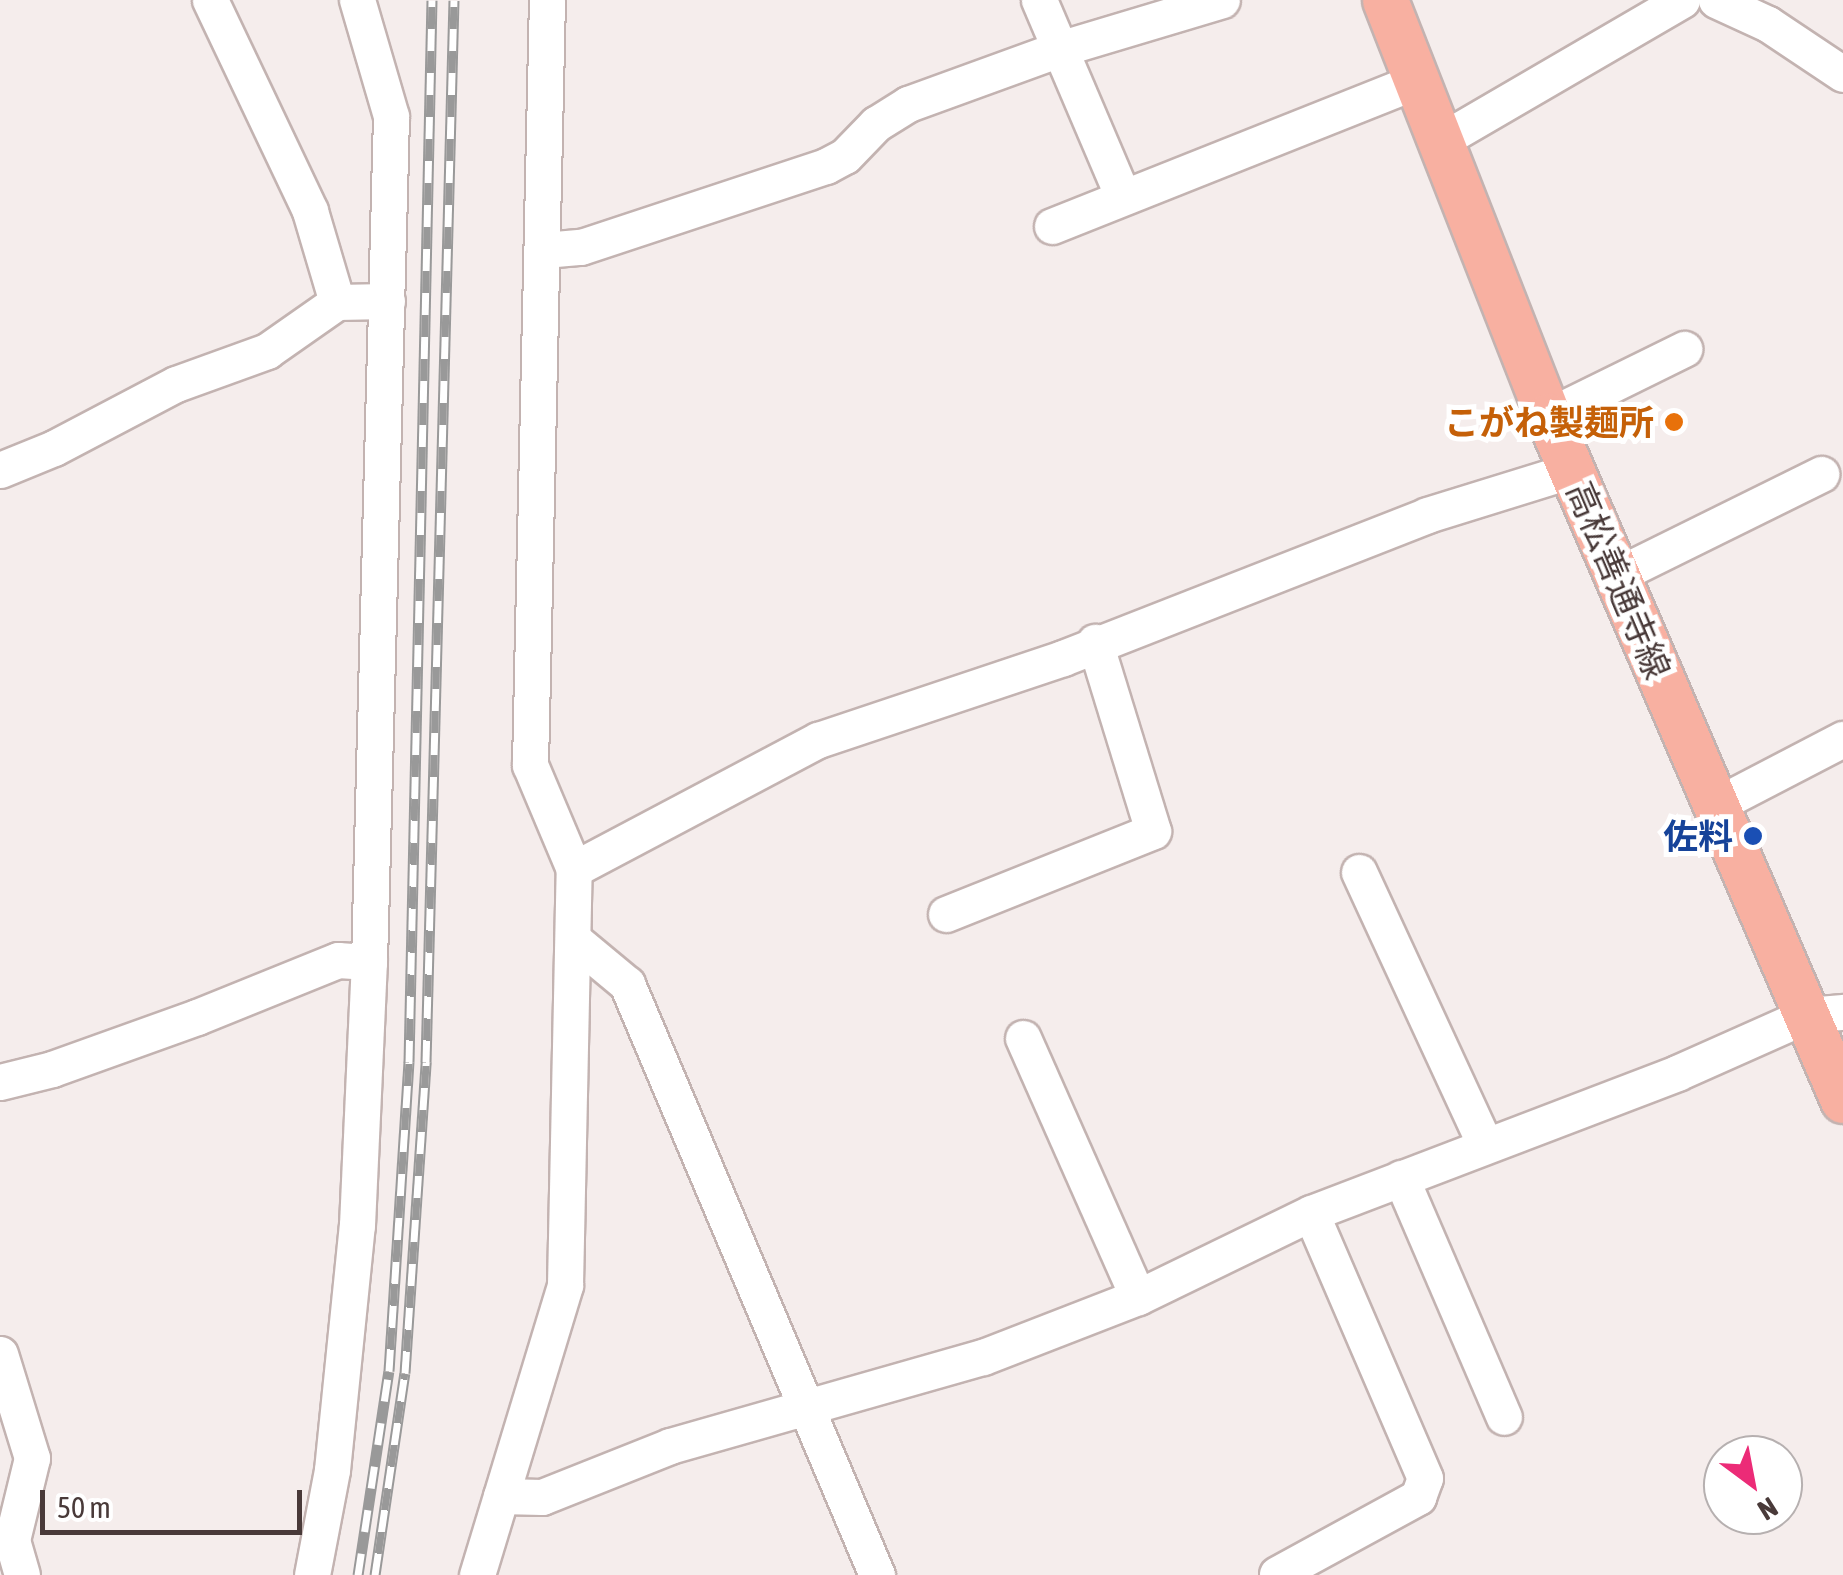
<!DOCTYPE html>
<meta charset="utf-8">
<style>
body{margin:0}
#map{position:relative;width:1843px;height:1575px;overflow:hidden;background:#f5edec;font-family:"Asap Condensed","Noto Sans JP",sans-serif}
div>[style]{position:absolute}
.roads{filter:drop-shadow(2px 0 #c3b3b1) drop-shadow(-2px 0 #c3b3b1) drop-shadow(0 2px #c3b3b1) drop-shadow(0 -2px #c3b3b1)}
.minor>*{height:35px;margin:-17.5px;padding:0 17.5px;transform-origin:17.5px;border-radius:17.5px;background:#fff}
.major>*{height:45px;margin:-22.5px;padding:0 22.5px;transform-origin:22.5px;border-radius:22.5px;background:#f8b0a1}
.rail>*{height:11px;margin-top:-5.5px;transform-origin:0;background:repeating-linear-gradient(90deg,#fff 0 22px,#999 0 44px);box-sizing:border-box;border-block:2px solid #999}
.dots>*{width:28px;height:28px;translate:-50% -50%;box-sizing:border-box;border:5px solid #fff;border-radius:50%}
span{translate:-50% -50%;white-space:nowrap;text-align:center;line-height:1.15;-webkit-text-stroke:10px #fff;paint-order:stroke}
.food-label{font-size:35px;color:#c56008;font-weight:700}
.right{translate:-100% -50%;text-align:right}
.street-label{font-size:35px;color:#493a39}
.transit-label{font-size:35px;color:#164399;font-weight:700}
.north{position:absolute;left:1703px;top:1435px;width:100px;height:100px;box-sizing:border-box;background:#fff;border:2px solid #b6b0b0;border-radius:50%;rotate:148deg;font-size:28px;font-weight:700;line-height:40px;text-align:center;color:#493a39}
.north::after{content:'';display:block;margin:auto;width:35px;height:45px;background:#ec2b77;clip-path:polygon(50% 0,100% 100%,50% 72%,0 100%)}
.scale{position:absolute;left:40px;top:1490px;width:262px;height:45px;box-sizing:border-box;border:5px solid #493a39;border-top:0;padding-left:12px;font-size:30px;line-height:35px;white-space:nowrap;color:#493a39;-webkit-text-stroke:8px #fff;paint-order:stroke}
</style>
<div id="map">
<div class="roads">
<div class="minor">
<div style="left:210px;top:0;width:233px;rotate:64.6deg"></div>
<div style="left:310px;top:211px;width:95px;rotate:73.5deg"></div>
<div style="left:1039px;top:0;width:214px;rotate:66.9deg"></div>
<div style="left:1716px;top:0;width:57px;rotate:24.8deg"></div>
<div style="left:1768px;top:24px;width:90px;rotate:33.7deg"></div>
<div style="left:1440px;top:141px;width:280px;rotate:-30.2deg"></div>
<div style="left:1052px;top:226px;width:393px;rotate:-21.7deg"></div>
<div style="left:544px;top:250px;width:37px;rotate:-5deg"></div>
<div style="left:581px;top:247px;width:258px;rotate:-18.3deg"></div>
<div style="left:826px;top:166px;width:21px;rotate:-28deg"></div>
<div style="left:845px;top:156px;width:45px;rotate:-45.9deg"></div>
<div style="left:876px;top:124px;width:38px;rotate:-32deg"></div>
<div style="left:908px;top:104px;width:161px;rotate:-20deg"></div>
<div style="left:1059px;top:49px;width:170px;rotate:-16.7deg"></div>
<div style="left:1548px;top:416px;width:152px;rotate:-26.2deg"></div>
<div style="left:0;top:470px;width:58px;rotate:-22.2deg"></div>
<div style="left:54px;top:448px;width:138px;rotate:-27.7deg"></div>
<div style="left:176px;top:384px;width:97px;rotate:-19.9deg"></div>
<div style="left:267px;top:351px;width:85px;rotate:-35deg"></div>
<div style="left:337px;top:302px;width:50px;rotate:-1.1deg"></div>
<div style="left:1617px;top:575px;width:228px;rotate:-26.3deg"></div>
<div style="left:1716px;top:805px;width:143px;rotate:-27.5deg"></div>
<div style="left:574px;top:869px;width:276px;rotate:-27.9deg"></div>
<div style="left:818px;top:740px;width:258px;rotate:-18.5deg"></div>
<div style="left:1063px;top:658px;width:391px;rotate:-21.4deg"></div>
<div style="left:1427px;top:515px;width:152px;rotate:-17.2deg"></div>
<div style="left:1359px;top:872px;width:301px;rotate:65.2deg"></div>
<div style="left:946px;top:914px;width:223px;rotate:-21.8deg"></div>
<div style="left:1153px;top:831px;width:198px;rotate:-107.1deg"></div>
<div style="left:574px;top:940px;width:69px;rotate:39.7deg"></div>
<div style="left:627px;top:984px;width:642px;rotate:67.07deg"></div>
<div style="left:1023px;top:1038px;width:283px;rotate:66.1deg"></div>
<div style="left:0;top:1082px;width:54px;rotate:-14deg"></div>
<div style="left:52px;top:1069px;width:154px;rotate:-19.7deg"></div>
<div style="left:197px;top:1017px;width:152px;rotate:-22deg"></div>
<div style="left:338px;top:960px;width:31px;rotate:4deg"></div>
<div style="left:1401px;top:1178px;width:260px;rotate:66.7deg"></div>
<div style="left:0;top:1354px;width:109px;rotate:72.9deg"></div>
<div style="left:32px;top:1458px;width:84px;rotate:103.7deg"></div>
<div style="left:12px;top:1540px;width:36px;rotate:74deg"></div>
<div style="left:501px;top:1496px;width:41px;rotate:1.4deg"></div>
<div style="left:542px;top:1497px;width:138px;rotate:-21.7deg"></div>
<div style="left:670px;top:1446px;width:325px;rotate:-15.9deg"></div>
<div style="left:983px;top:1357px;width:166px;rotate:-21.2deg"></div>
<div style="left:1138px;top:1297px;width:192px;rotate:-25.9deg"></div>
<div style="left:1311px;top:1213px;width:392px;rotate:-20.9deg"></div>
<div style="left:1677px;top:1073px;width:142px;rotate:-24deg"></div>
<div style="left:1807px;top:1015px;width:36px;rotate:-5deg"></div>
<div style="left:1277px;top:1574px;width:161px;rotate:-28.6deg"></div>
<div style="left:1418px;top:1497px;width:20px;rotate:-70deg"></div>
<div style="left:1425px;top:1478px;width:288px;rotate:-113.3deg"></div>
<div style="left:312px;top:1575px;width:107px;rotate:-79.2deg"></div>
<div style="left:332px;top:1470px;width:246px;rotate:-84.2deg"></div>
<div style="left:357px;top:1225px;width:263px;rotate:-87.4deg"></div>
<div style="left:369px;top:962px;width:846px;rotate:-88.51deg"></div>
<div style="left:391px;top:116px;width:121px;rotate:-106.3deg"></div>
<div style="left:477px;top:1575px;width:303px;rotate:-73.1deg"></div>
<div style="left:565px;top:1285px;width:416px;rotate:-88.8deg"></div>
<div style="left:574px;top:869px;width:113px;rotate:-112.9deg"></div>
<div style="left:530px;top:765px;width:765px;rotate:-88.73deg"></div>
</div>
<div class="major">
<div style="left:1385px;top:0;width:447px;rotate:68.6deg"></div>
<div style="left:1548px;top:416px;width:745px;rotate:66.67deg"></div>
</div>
</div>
<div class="rail">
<div style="left:358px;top:1575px;width:206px;rotate:-81.4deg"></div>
<div style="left:389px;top:1371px;width:310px;rotate:-86.3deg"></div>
<div style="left:409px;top:1062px;width:1062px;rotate:-88.76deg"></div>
<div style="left:375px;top:1575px;width:204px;rotate:-81.6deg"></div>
<div style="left:405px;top:1373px;width:312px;rotate:-86.1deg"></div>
<div style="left:426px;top:1062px;width:1062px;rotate:-88.49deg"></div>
</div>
<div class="dots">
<div style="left:1674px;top:422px;background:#e8710a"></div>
<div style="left:1753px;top:836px;background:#1a4fb4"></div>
</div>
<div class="food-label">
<span class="right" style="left:1654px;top:422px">こがね製麺所</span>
</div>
<div class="street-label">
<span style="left:1619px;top:580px;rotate:67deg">高松善通寺線</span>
</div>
<div class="transit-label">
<span class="right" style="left:1733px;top:836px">佐料</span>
</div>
<div class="north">N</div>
<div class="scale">50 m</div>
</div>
